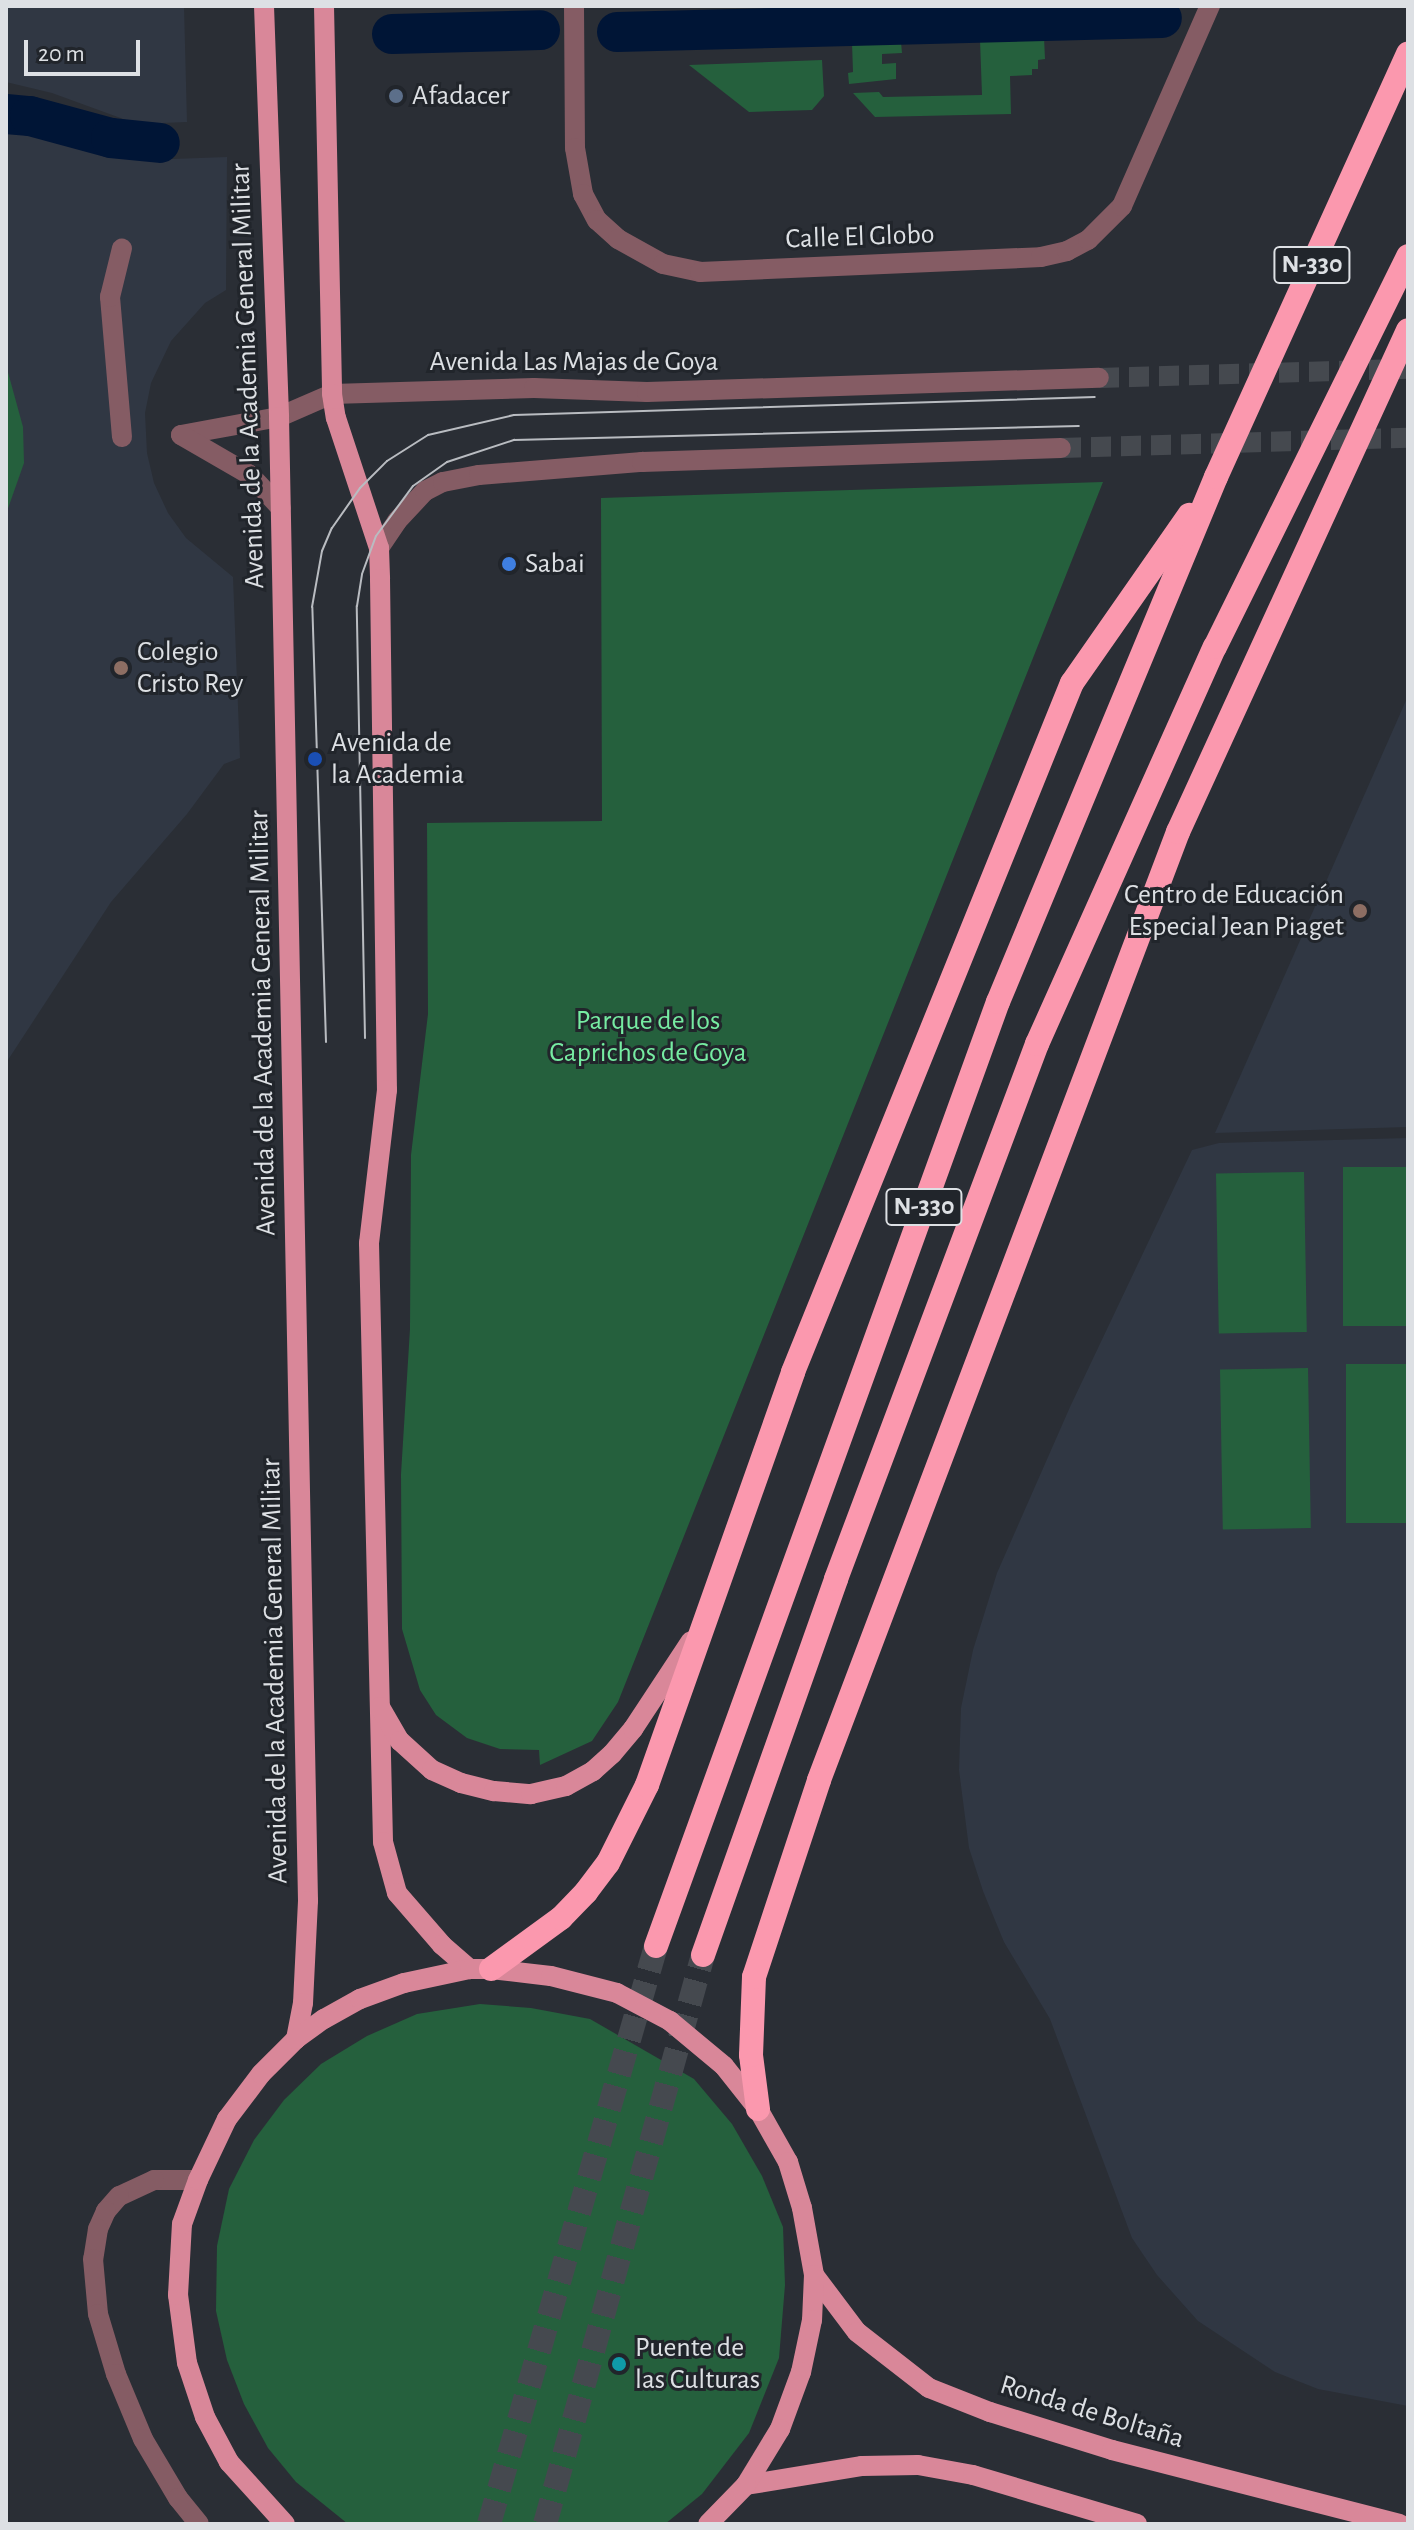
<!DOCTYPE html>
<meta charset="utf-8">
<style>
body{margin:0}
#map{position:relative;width:1414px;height:2530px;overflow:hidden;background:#2a2e35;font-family:"Alegreya Sans",sans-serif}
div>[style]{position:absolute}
.built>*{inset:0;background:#303743}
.green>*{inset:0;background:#25603d;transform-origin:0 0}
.canal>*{height:40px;margin:-20px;padding:0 20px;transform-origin:20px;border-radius:20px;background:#001536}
.minor-tunnel>*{height:20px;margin-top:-10px;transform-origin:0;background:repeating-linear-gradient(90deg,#45494f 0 20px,transparent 0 30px)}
.highway-tunnel>*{height:24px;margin-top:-12px;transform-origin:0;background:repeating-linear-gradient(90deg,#45494f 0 24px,transparent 0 36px)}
.minor>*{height:20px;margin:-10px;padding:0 10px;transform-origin:10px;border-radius:10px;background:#855c64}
.major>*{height:20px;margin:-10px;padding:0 10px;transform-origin:10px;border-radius:10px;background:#d98799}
.highway>*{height:24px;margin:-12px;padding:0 12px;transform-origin:12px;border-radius:12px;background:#fb98ae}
.tram>*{height:2px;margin:-1px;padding:0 1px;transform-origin:1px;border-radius:1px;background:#b9bcc1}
.dots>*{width:22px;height:22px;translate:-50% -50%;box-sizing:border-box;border:4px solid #21252b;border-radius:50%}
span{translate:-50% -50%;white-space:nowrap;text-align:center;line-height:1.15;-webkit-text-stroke:6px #21252b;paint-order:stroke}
.shield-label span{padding:2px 6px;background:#21252b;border:2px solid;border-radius:6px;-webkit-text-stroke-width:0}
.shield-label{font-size:26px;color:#dde0e4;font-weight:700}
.poi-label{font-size:28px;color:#dde0e4}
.left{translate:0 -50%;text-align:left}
.right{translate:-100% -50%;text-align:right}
.street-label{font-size:28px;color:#dde0e4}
.park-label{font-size:28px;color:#76eca2}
.frame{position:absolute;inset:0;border:8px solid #dde0e4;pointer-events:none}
.scale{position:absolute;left:24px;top:40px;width:116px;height:36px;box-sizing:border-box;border:4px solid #dde0e4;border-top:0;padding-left:10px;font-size:24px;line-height:28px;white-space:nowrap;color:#dde0e4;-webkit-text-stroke:6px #21252b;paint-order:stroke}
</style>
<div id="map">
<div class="built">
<div style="clip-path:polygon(6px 6px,184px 6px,187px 122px,137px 124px,52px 93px,6px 82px)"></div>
<div style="clip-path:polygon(6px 126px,25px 126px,145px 160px,227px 157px,226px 290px,205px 303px,171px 341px,151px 383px,145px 413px,147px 453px,154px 483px,168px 513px,186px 538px,233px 577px,240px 758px,224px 764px,187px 814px,111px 902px,6px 1063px)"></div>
<div style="clip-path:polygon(1408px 696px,1408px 1127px,1215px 1133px)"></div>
<div style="clip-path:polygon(1408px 1138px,1408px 2406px,1318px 2389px,1275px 2372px,1198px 2321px,1157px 2275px,1132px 2238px,1050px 2019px,1004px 1942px,983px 1891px,969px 1848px,959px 1770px,961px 1708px,973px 1650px,997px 1573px,1070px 1407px,1192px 1150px,1219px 1143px)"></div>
</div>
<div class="green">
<div style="clip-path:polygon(1044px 37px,1045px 59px,1038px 60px,1038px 69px,1032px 69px,1032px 75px,1010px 76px,1011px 114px,875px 117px,853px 93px,879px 92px,883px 97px,982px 95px,980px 40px)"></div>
<div style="clip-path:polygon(901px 42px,902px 53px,882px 54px,882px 64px,896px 63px,896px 79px,849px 84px,848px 73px,853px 72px,852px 43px)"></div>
<div style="clip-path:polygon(822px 60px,824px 96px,812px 110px,749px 112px,689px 65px)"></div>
<div style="clip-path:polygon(6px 365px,23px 427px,24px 463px,6px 514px)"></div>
<div style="clip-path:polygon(1103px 482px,618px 1702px,592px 1741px,540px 1765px,539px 1750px,500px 1749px,467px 1738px,436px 1715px,420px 1690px,402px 1629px,401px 1474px,410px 1329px,411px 1155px,428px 1014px,427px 823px,602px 821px,601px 498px)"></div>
<div style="left:1408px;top:1167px;width:159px;height:65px;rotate:90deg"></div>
<div style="left:1304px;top:1172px;width:160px;height:88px;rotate:89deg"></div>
<div style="left:1408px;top:1364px;width:159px;height:62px;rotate:90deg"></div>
<div style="left:1308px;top:1368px;width:160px;height:88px;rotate:89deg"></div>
<div style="clip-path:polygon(480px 2004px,531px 2008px,590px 2019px,694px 2079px,732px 2124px,762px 2176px,783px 2227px,785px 2285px,779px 2358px,749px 2433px,702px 2494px,665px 2524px,348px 2524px,296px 2482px,268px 2448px,244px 2404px,227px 2360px,216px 2311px,217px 2246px,229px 2189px,254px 2140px,284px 2100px,321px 2064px,367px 2036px,417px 2014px)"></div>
</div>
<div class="canal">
<div style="left:617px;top:32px;width:545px;rotate:-1.47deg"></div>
<div style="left:392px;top:34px;width:148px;rotate:-1.5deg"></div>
<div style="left:6px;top:114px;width:24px;rotate:5deg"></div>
<div style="left:30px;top:116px;width:84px;rotate:15.2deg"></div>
<div style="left:111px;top:138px;width:49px;rotate:5.8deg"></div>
</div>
<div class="minor-tunnel">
<div style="left:1099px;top:378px;width:309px;rotate:-1.7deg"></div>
<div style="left:1061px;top:448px;width:347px;rotate:-1.7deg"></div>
</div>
<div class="highway-tunnel">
<div style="left:489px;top:2524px;width:602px;rotate:-73.88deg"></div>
<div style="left:545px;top:2524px;width:591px;rotate:-74.48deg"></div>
</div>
<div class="minor">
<div style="left:574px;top:6px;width:142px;rotate:89.6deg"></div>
<div style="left:575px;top:148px;width:47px;rotate:80.1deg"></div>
<div style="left:583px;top:194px;width:30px;rotate:62deg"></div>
<div style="left:597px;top:220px;width:28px;rotate:42deg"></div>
<div style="left:618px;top:239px;width:51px;rotate:29.1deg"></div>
<div style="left:663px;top:264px;width:38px;rotate:12deg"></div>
<div style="left:700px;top:272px;width:341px;rotate:-2.5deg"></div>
<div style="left:1041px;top:257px;width:27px;rotate:-13deg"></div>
<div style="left:1067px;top:251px;width:24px;rotate:-28deg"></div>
<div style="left:1088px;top:240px;width:48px;rotate:-45deg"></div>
<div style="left:1122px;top:206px;width:219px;rotate:-66.3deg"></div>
<div style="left:181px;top:435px;width:100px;rotate:-10.4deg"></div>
<div style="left:279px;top:417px;width:58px;rotate:-23.5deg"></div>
<div style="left:332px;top:394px;width:202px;rotate:-1.7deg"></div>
<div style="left:534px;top:388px;width:113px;rotate:2deg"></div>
<div style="left:647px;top:392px;width:452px;rotate:-1.8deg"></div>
<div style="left:181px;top:435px;width:80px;rotate:30.1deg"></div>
<div style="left:250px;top:475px;width:45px;rotate:46.8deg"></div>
<div style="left:122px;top:437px;width:141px;rotate:-94.9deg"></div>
<div style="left:110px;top:297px;width:50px;rotate:-76.2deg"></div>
<div style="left:379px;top:548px;width:32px;rotate:-56deg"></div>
<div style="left:397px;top:521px;width:41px;rotate:-47deg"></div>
<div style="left:425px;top:491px;width:20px;rotate:-27deg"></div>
<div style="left:443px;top:482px;width:37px;rotate:-11deg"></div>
<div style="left:479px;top:475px;width:164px;rotate:-4.6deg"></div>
<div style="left:642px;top:462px;width:419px;rotate:-1.9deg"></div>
<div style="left:198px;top:2180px;width:44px;rotate:180deg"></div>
<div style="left:154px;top:2180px;width:38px;rotate:155deg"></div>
<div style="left:119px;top:2196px;width:20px;rotate:131deg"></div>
<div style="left:106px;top:2211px;width:20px;rotate:114deg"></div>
<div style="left:98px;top:2229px;width:30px;rotate:99deg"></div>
<div style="left:93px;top:2259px;width:55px;rotate:84.8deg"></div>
<div style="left:98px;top:2314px;width:63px;rotate:73.3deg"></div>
<div style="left:116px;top:2374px;width:70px;rotate:67.4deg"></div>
<div style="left:143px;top:2439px;width:69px;rotate:59.3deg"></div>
<div style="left:178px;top:2498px;width:33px;rotate:51deg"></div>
</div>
<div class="major">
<div style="left:264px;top:6px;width:411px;rotate:87.9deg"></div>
<div style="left:279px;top:417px;width:1484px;rotate:88.88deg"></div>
<div style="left:308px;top:1901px;width:102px;rotate:92.8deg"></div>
<div style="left:303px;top:2003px;width:37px;rotate:101deg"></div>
<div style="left:324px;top:6px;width:388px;rotate:88.8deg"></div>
<div style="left:332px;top:394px;width:24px;rotate:81deg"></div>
<div style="left:336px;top:418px;width:137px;rotate:71.7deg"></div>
<div style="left:379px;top:548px;width:31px;rotate:88deg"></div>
<div style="left:380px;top:579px;width:511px;rotate:89.22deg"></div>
<div style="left:387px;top:1090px;width:154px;rotate:96.7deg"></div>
<div style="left:369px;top:1243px;width:599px;rotate:88.66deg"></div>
<div style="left:383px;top:1842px;width:53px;rotate:74.6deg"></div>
<div style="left:397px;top:1893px;width:69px;rotate:49.1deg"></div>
<div style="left:442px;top:1945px;width:37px;rotate:41deg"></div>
<div style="left:380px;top:1707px;width:39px;rotate:60deg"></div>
<div style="left:400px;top:1741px;width:43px;rotate:42.2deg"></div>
<div style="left:432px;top:1770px;width:32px;rotate:24deg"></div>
<div style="left:461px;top:1783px;width:34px;rotate:14deg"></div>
<div style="left:494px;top:1791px;width:37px;rotate:5deg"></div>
<div style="left:531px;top:1794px;width:36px;rotate:-13deg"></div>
<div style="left:566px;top:1786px;width:31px;rotate:-29deg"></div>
<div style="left:593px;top:1771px;width:25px;rotate:-42deg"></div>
<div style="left:612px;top:1754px;width:33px;rotate:-50deg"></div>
<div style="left:633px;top:1729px;width:105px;rotate:-56.6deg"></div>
<div style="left:814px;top:2275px;width:71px;rotate:53deg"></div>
<div style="left:857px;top:2332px;width:91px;rotate:37.9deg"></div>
<div style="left:929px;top:2388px;width:66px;rotate:21.5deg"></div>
<div style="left:990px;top:2412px;width:128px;rotate:17.3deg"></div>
<div style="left:1112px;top:2450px;width:297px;rotate:14.4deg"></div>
<div style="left:746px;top:2485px;width:118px;rotate:-9.3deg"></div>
<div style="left:862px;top:2466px;width:56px;rotate:-1deg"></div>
<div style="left:918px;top:2465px;width:56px;rotate:10.3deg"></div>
<div style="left:973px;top:2475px;width:171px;rotate:16.6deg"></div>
<div style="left:285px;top:2524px;width:84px;rotate:-132.1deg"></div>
<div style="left:229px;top:2462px;width:51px;rotate:-118.1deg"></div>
<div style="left:205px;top:2417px;width:57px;rotate:-108.4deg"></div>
<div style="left:187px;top:2363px;width:69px;rotate:-97.5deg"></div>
<div style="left:178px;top:2295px;width:71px;rotate:-86.8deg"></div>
<div style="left:182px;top:2224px;width:47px;rotate:-70deg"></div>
<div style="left:198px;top:2180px;width:68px;rotate:-64.6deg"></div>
<div style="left:227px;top:2119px;width:56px;rotate:-52.9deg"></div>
<div style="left:261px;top:2074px;width:49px;rotate:-45deg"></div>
<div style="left:296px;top:2039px;width:34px;rotate:-36deg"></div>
<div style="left:324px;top:2019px;width:41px;rotate:-29.1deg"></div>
<div style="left:360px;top:1999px;width:47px;rotate:-20deg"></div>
<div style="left:404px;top:1983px;width:67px;rotate:-12deg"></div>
<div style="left:470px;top:1969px;width:21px"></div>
<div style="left:491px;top:1969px;width:60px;rotate:6.7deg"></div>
<div style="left:551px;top:1976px;width:68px;rotate:14.4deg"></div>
<div style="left:617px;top:1993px;width:60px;rotate:27.8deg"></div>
<div style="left:670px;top:2021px;width:70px;rotate:39.8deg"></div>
<div style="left:724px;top:2066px;width:55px;rotate:51.7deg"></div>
<div style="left:758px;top:2109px;width:61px;rotate:60.5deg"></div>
<div style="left:788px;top:2162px;width:48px;rotate:73.1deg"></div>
<div style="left:802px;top:2208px;width:68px;rotate:79.8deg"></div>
<div style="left:814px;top:2275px;width:45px;rotate:92.5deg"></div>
<div style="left:812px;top:2320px;width:53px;rotate:101.9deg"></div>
<div style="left:801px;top:2372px;width:61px;rotate:110.2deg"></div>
<div style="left:780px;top:2429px;width:66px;rotate:121.3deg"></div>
<div style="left:746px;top:2485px;width:54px;rotate:134.3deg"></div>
</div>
<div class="highway">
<div style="left:656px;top:1946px;width:1004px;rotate:-70.09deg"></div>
<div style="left:998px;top:1002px;width:568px;rotate:-67.45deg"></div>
<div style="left:1216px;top:477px;width:465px;rotate:-65.6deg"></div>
<div style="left:703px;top:1955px;width:399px;rotate:-70.5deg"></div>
<div style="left:836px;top:1579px;width:572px;rotate:-69.41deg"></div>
<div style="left:1037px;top:1044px;width:435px;rotate:-65.9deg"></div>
<div style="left:1215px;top:647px;width:436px;rotate:-63.7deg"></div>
<div style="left:491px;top:1969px;width:87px;rotate:-36.1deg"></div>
<div style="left:561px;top:1918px;width:36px;rotate:-46deg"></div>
<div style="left:586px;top:1892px;width:36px;rotate:-53deg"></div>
<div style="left:608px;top:1863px;width:87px;rotate:-63.4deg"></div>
<div style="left:647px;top:1785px;width:438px;rotate:-70.5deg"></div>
<div style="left:793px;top:1372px;width:743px;rotate:-67.96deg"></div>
<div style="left:1072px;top:683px;width:205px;rotate:-55.1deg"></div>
<div style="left:758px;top:2109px;width:54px;rotate:-97.4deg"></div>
<div style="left:751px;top:2055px;width:78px;rotate:-87.8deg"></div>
<div style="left:754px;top:1977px;width:207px;rotate:-71.7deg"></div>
<div style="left:819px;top:1780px;width:1014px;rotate:-69.26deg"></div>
<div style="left:1178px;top:832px;width:552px;rotate:-65.38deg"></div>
</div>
<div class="tram">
<div style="left:365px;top:1038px;width:432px;rotate:-91.1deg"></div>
<div style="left:357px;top:606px;width:32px;rotate:-81deg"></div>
<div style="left:362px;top:574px;width:40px;rotate:-69.8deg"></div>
<div style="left:376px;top:536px;width:62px;rotate:-53.5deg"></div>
<div style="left:413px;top:486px;width:42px;rotate:-35.2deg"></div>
<div style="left:447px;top:462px;width:71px;rotate:-18.2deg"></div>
<div style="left:514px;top:440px;width:565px;rotate:-1.42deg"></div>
<div style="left:326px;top:1042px;width:435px;rotate:-91.8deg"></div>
<div style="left:312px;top:607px;width:57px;rotate:-79.9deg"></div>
<div style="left:322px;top:551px;width:25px;rotate:-67deg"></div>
<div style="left:332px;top:528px;width:49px;rotate:-55deg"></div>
<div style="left:360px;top:488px;width:38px;rotate:-45deg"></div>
<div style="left:387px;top:461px;width:49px;rotate:-32.4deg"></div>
<div style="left:428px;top:435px;width:88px;rotate:-13.1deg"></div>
<div style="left:514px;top:415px;width:581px;rotate:-1.77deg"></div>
</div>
<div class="dots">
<div style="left:396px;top:96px;background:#5c6f8a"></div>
<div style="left:509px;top:564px;background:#3f7fe0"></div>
<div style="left:121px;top:668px;background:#8d6e63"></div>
<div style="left:315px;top:759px;background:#1a4fb4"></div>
<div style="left:1360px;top:911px;background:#8d6e63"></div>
<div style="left:619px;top:2364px;background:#0f9aa8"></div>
</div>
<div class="shield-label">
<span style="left:1312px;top:265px">N-330</span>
<span style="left:924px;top:1207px">N-330</span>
</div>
<div class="poi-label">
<span class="left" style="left:412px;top:96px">Afadacer</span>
<span class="left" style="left:525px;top:564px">Sabai</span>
<span class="left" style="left:137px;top:668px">Colegio<br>Cristo Rey</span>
<span class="left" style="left:331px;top:759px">Avenida de<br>la Academia</span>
<span class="right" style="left:1344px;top:911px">Centro de Educación<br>Especial Jean Piaget</span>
<span class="left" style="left:635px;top:2364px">Puente de<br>las Culturas</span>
</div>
<div class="street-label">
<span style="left:860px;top:237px;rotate:-2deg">Calle El Globo</span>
<span style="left:574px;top:362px">Avenida Las Majas de Goya</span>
<span style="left:248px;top:376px;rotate:-92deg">Avenida de la Academia General Militar</span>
<span style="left:263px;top:1023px;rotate:-91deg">Avenida de la Academia General Militar</span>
<span style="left:275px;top:1671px;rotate:-91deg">Avenida de la Academia General Militar</span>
<span style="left:1092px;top:2412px;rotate:17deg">Ronda de Boltaña</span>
</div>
<div class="park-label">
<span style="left:648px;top:1037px">Parque de los<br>Caprichos de Goya</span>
</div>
<div class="frame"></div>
<div class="scale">20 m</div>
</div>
